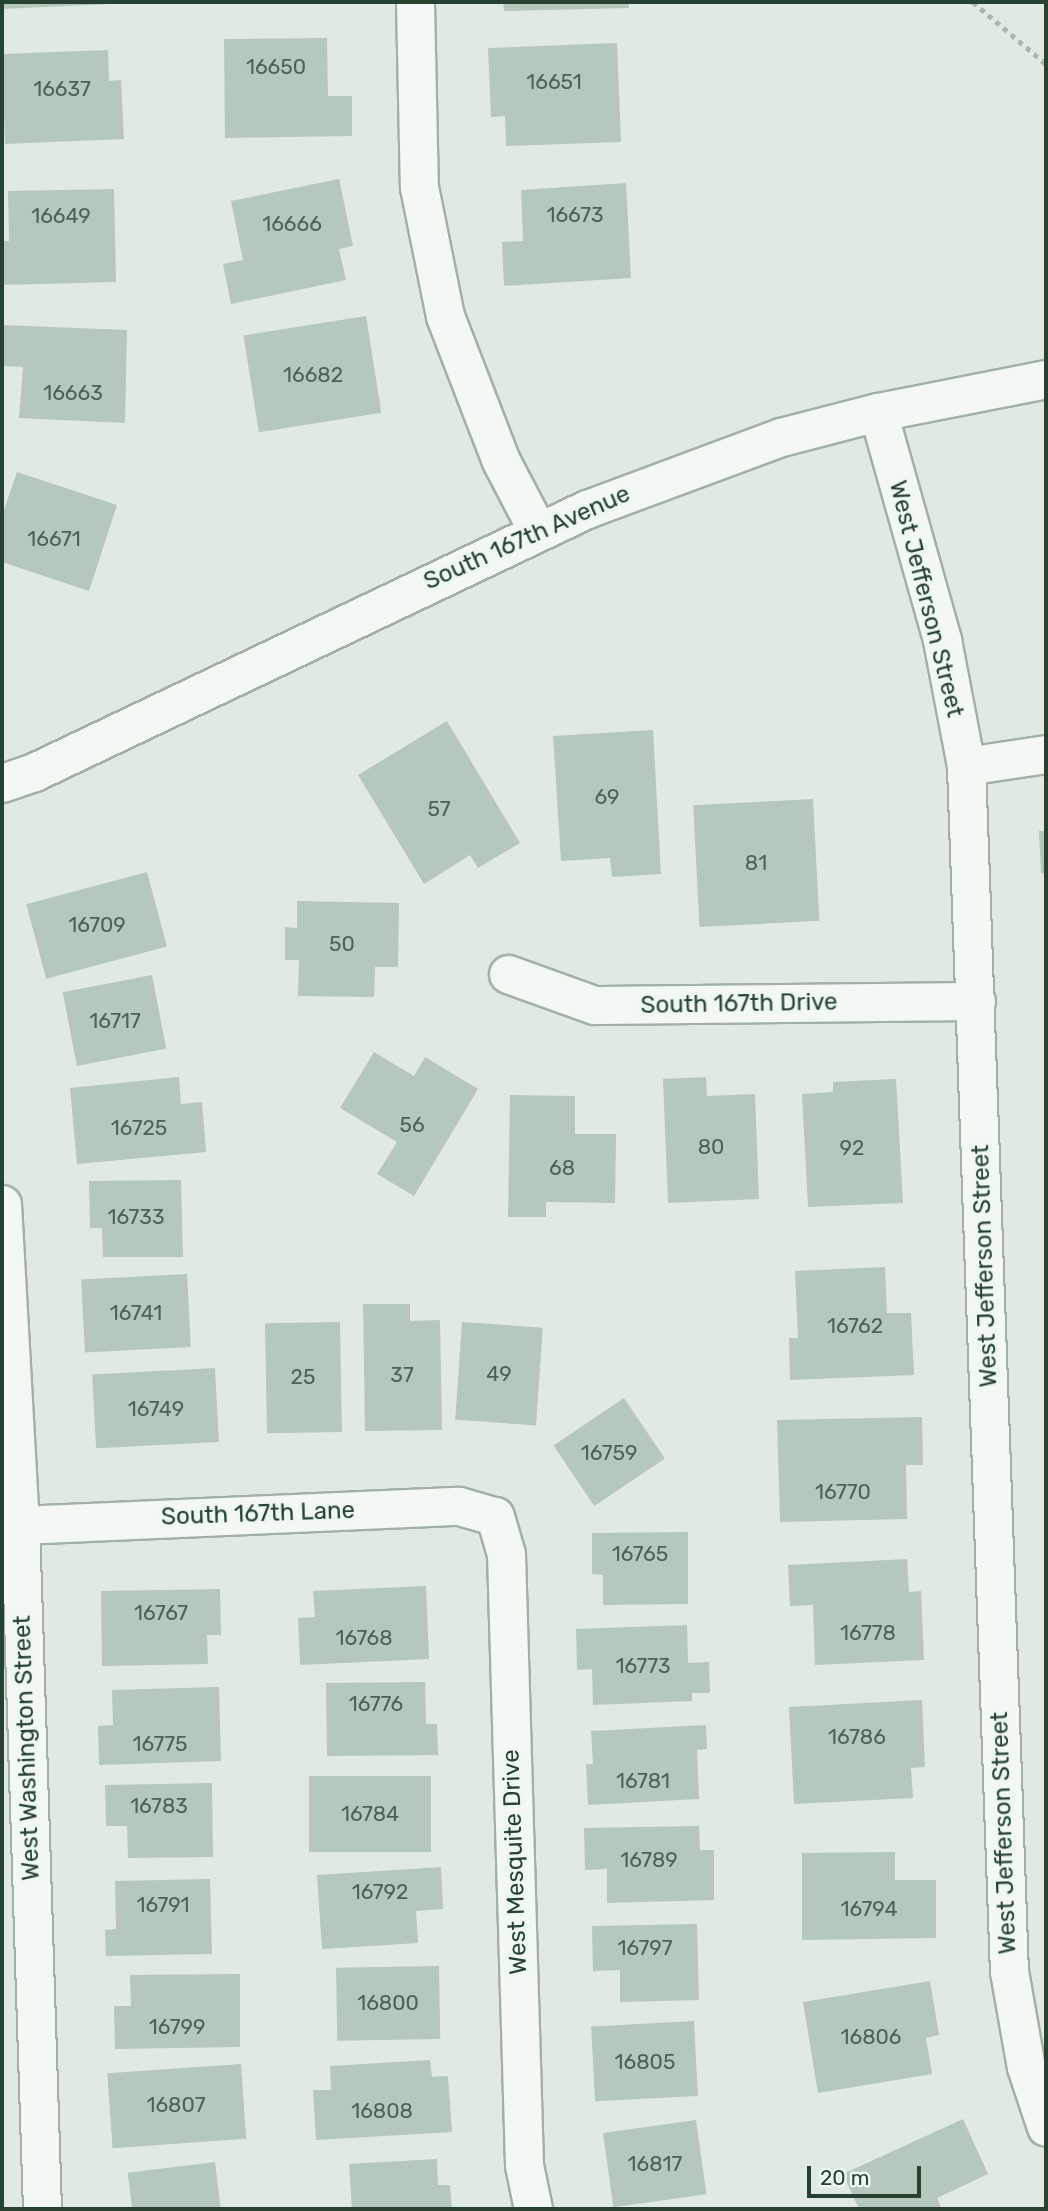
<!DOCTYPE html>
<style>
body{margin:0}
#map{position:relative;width:1048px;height:2211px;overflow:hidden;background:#e0eae3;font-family:Rubik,sans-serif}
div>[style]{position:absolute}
.building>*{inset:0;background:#b6c7bc;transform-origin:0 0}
.path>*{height:4.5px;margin-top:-2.25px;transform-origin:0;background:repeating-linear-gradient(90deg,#aab6ae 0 5px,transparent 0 10px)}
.roads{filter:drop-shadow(2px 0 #a1b1a6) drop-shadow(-2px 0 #a1b1a6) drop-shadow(0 2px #a1b1a6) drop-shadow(0 -2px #a1b1a6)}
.minor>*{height:37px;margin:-18.5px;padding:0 18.5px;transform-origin:18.5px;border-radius:18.5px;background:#f3f8f4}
span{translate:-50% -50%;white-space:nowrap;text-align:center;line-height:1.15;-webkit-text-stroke:6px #eff7f2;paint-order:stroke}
.number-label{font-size:21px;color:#4b6354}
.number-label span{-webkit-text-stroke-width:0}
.street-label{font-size:24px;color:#274231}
.frame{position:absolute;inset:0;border:4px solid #274231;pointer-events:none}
.scale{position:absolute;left:807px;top:2166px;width:114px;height:32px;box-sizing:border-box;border:4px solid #274231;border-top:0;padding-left:9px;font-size:21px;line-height:24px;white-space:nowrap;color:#274231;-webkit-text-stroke:5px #eff7f2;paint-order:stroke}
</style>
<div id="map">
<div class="building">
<div style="clip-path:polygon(2px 2px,110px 2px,110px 4px,2px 9px)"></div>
<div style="clip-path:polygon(503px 2px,629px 2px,629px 8px,504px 11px)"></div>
<div style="clip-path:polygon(327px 38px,328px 96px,352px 96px,352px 136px,225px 138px,224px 39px)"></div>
<div style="clip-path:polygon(617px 43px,621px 142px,506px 146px,505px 116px,491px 117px,488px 48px)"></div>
<div style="clip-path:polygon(108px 50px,109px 81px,121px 80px,124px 139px,5px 144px,2px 54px)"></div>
<div style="clip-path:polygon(339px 179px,353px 246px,339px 249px,346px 280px,231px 304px,223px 264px,243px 260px,231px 201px)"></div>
<div style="clip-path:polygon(626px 183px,631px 278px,504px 286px,502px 242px,523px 241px,521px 190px)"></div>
<div style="clip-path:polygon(114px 189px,116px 282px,2px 285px,2px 241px,9px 241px,8px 191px)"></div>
<div style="left:366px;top:316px;width:98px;height:124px;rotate:81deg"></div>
<div style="clip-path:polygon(2px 325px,127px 330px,125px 423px,19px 418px,23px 367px,2px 366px)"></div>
<div style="clip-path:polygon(17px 472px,117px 505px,89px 591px,2px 562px,2px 516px)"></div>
<div style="clip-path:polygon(447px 721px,520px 843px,478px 868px,470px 855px,424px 884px,358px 775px)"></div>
<div style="clip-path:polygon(653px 730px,661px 874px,612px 877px,610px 858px,561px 861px,553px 736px)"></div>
<div style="left:813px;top:799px;width:122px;height:120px;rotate:87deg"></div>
<div style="clip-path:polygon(1039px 831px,1046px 831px,1046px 873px,1041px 873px)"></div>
<div style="left:147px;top:872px;width:77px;height:125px;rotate:75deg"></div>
<div style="clip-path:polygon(297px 901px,399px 903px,398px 967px,375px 967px,374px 997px,298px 996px,299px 960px,285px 960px,285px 927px,297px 928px)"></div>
<div style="left:152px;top:975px;width:75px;height:91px;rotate:79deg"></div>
<div style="clip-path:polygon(374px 1052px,414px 1076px,425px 1057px,478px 1089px,414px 1196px,377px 1174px,397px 1142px,340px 1108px)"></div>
<div style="clip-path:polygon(179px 1077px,181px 1104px,202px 1102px,206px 1152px,77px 1164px,70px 1088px)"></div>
<div style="clip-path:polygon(706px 1077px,707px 1096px,755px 1094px,759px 1199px,668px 1203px,663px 1079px)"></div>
<div style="clip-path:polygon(896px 1079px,903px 1203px,808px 1207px,802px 1094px,833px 1092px,833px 1082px)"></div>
<div style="clip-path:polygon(510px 1095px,575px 1096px,575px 1134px,616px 1134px,615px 1203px,546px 1202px,546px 1217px,508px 1217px)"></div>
<div style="clip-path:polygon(181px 1180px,183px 1257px,103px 1257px,102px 1228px,90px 1228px,89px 1181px)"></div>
<div style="clip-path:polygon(885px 1267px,887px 1313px,911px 1313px,914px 1375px,790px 1380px,789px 1338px,798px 1338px,795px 1271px)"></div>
<div style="left:187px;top:1274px;width:73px;height:106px;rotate:87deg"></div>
<div style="clip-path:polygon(363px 1304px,410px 1304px,410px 1321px,440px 1320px,442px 1430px,365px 1431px)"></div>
<div style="left:340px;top:1322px;width:110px;height:75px;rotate:89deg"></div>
<div style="left:462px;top:1322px;width:81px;height:98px;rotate:4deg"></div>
<div style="left:215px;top:1368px;width:74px;height:123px;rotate:87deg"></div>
<div style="left:624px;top:1398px;width:73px;height:85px;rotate:56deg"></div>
<div style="clip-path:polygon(922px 1417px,923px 1465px,906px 1465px,907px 1519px,780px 1522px,777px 1420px)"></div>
<div style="clip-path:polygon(688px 1532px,688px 1604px,603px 1605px,603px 1575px,592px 1574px,592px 1533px)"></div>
<div style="clip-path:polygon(907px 1559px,909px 1592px,921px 1591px,924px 1660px,815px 1665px,813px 1605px,790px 1606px,788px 1565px)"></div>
<div style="clip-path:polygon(426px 1586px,429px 1659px,300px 1665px,298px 1618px,315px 1617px,313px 1591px)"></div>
<div style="clip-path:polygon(220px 1589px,221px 1635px,207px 1635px,208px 1664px,102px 1666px,101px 1591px)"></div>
<div style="clip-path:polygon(687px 1625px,688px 1663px,709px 1662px,710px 1693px,692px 1693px,692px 1701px,593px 1705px,592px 1669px,577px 1670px,576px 1629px)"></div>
<div style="clip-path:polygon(425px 1682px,426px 1724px,437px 1724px,438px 1755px,327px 1756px,326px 1683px)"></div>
<div style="clip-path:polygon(219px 1687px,221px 1761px,99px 1765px,98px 1726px,113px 1725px,112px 1690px)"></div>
<div style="clip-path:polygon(922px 1700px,925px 1767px,911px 1768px,913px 1798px,794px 1804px,789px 1707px)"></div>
<div style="clip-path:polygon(706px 1725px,707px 1749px,697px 1750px,699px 1799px,588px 1805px,586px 1764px,593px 1764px,591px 1731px)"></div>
<div style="left:309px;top:1776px;width:122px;height:76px"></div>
<div style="clip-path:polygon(212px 1783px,213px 1857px,128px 1858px,127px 1826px,106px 1826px,105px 1785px)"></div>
<div style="clip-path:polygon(699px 1826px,700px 1850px,714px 1850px,714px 1900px,607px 1903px,607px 1869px,585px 1870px,584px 1828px)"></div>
<div style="clip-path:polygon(895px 1852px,895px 1880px,936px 1880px,936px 1938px,802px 1940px,802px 1853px)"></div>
<div style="clip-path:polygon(441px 1867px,443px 1909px,416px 1911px,418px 1943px,322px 1949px,317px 1875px)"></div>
<div style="clip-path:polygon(210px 1879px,212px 1954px,106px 1956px,105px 1930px,116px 1929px,115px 1881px)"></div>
<div style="clip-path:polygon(697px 1924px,699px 2000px,620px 2002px,620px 1970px,593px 1971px,592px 1926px)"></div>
<div style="left:439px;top:1966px;width:73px;height:103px;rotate:89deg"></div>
<div style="clip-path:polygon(240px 1974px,240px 2047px,115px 2049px,114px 2006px,131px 2006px,130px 1975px)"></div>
<div style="clip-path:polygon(930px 1981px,939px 2035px,926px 2038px,932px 2074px,818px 2093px,803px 2002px)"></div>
<div style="left:694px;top:2021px;width:75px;height:103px;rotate:87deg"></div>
<div style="clip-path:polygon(430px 2060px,432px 2077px,448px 2076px,452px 2132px,316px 2140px,313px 2090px,331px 2090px,330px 2066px)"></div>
<div style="left:241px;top:2064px;width:75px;height:134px;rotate:86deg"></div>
<div style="clip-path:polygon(963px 2119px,988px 2174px,937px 2198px,942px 2209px,859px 2209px,843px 2174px)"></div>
<div style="left:696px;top:2120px;width:75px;height:94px;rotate:82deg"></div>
<div style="clip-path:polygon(437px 2159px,438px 2185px,450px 2185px,452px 2209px,352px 2209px,349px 2164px)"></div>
<div style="left:215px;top:2162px;width:47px;height:88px;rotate:83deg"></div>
</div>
<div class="path">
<div style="left:973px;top:2px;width:96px;rotate:40.3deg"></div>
</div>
<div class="roads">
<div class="minor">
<div style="left:415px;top:2px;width:185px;rotate:88.8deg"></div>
<div style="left:419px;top:187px;width:132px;rotate:78.6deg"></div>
<div style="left:445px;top:316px;width:155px;rotate:68.9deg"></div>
<div style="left:501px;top:461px;width:78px;rotate:62.4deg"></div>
<div style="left:878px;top:412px;width:237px;rotate:74.3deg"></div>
<div style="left:942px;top:640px;width:128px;rotate:79.2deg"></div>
<div style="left:966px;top:766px;width:1206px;rotate:87.96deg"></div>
<div style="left:1009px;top:1971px;width:97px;rotate:80deg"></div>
<div style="left:1026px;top:2067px;width:63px;rotate:71.6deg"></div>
<div style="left:966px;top:766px;width:81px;rotate:-8.5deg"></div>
<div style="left:2px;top:783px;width:34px;rotate:-19deg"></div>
<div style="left:34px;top:772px;width:612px;rotate:-25.44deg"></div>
<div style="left:587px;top:509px;width:207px;rotate:-20.4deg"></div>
<div style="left:781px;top:437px;width:100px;rotate:-14.5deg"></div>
<div style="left:878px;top:412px;width:171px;rotate:-11.1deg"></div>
<div style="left:508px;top:974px;width:91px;rotate:19.8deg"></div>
<div style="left:594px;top:1005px;width:382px;rotate:-0.6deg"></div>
<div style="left:2px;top:1204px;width:322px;rotate:86.8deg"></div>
<div style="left:20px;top:1525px;width:684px;rotate:88.16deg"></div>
<div style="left:20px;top:1525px;width:439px;rotate:-2.5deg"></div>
<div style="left:459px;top:1506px;width:37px;rotate:16deg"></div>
<div style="left:495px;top:1516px;width:40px;rotate:74deg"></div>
<div style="left:506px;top:1554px;width:611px;rotate:88.31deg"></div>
<div style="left:524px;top:2165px;width:45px;rotate:78.4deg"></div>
</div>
</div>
<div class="number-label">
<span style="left:276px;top:67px">16650</span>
<span style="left:554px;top:82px">16651</span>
<span style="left:62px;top:89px">16637</span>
<span style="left:575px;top:215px">16673</span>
<span style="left:61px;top:216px">16649</span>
<span style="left:292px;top:224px">16666</span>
<span style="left:313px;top:375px">16682</span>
<span style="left:73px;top:393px">16663</span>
<span style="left:54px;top:539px">16671</span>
<span style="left:607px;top:797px">69</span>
<span style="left:439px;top:809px">57</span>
<span style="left:756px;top:863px">81</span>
<span style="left:97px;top:925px">16709</span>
<span style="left:342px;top:944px">50</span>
<span style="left:115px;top:1021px">16717</span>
<span style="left:412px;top:1125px">56</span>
<span style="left:139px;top:1128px">16725</span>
<span style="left:711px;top:1147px">80</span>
<span style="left:852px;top:1148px">92</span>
<span style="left:562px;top:1168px">68</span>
<span style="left:136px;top:1217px">16733</span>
<span style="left:136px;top:1313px">16741</span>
<span style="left:855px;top:1326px">16762</span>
<span style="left:499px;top:1374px">49</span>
<span style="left:402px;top:1375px">37</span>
<span style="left:303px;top:1377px">25</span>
<span style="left:156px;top:1409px">16749</span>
<span style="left:609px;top:1453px">16759</span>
<span style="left:843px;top:1492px">16770</span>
<span style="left:640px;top:1554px">16765</span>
<span style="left:161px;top:1613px">16767</span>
<span style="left:868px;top:1633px">16778</span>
<span style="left:364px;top:1638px">16768</span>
<span style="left:643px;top:1666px">16773</span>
<span style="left:376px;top:1704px">16776</span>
<span style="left:857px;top:1737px">16786</span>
<span style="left:160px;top:1744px">16775</span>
<span style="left:643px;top:1781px">16781</span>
<span style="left:159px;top:1806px">16783</span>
<span style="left:370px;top:1814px">16784</span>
<span style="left:649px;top:1860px">16789</span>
<span style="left:380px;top:1892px">16792</span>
<span style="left:163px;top:1905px">16791</span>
<span style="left:869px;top:1909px">16794</span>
<span style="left:645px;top:1948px">16797</span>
<span style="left:388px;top:2003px">16800</span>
<span style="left:177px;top:2027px">16799</span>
<span style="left:871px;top:2037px">16806</span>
<span style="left:645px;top:2062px">16805</span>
<span style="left:176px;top:2105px">16807</span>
<span style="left:382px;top:2111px">16808</span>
<span style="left:655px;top:2164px">16817</span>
</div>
<div class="street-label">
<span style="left:527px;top:538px;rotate:-24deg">South 167th Avenue</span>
<span style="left:926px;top:599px;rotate:76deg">West Jefferson Street</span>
<span style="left:739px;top:1004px;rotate:-1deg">South 167th Drive</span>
<span style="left:985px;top:1266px;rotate:-92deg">West Jefferson Street</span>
<span style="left:258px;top:1514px;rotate:-2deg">South 167th Lane</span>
<span style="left:27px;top:1748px;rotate:-92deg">West Washington Street</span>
<span style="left:1004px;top:1833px;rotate:-92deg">West Jefferson Street</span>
<span style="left:515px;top:1862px;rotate:-92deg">West Mesquite Drive</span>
</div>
<div class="frame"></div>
<div class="scale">20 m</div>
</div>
